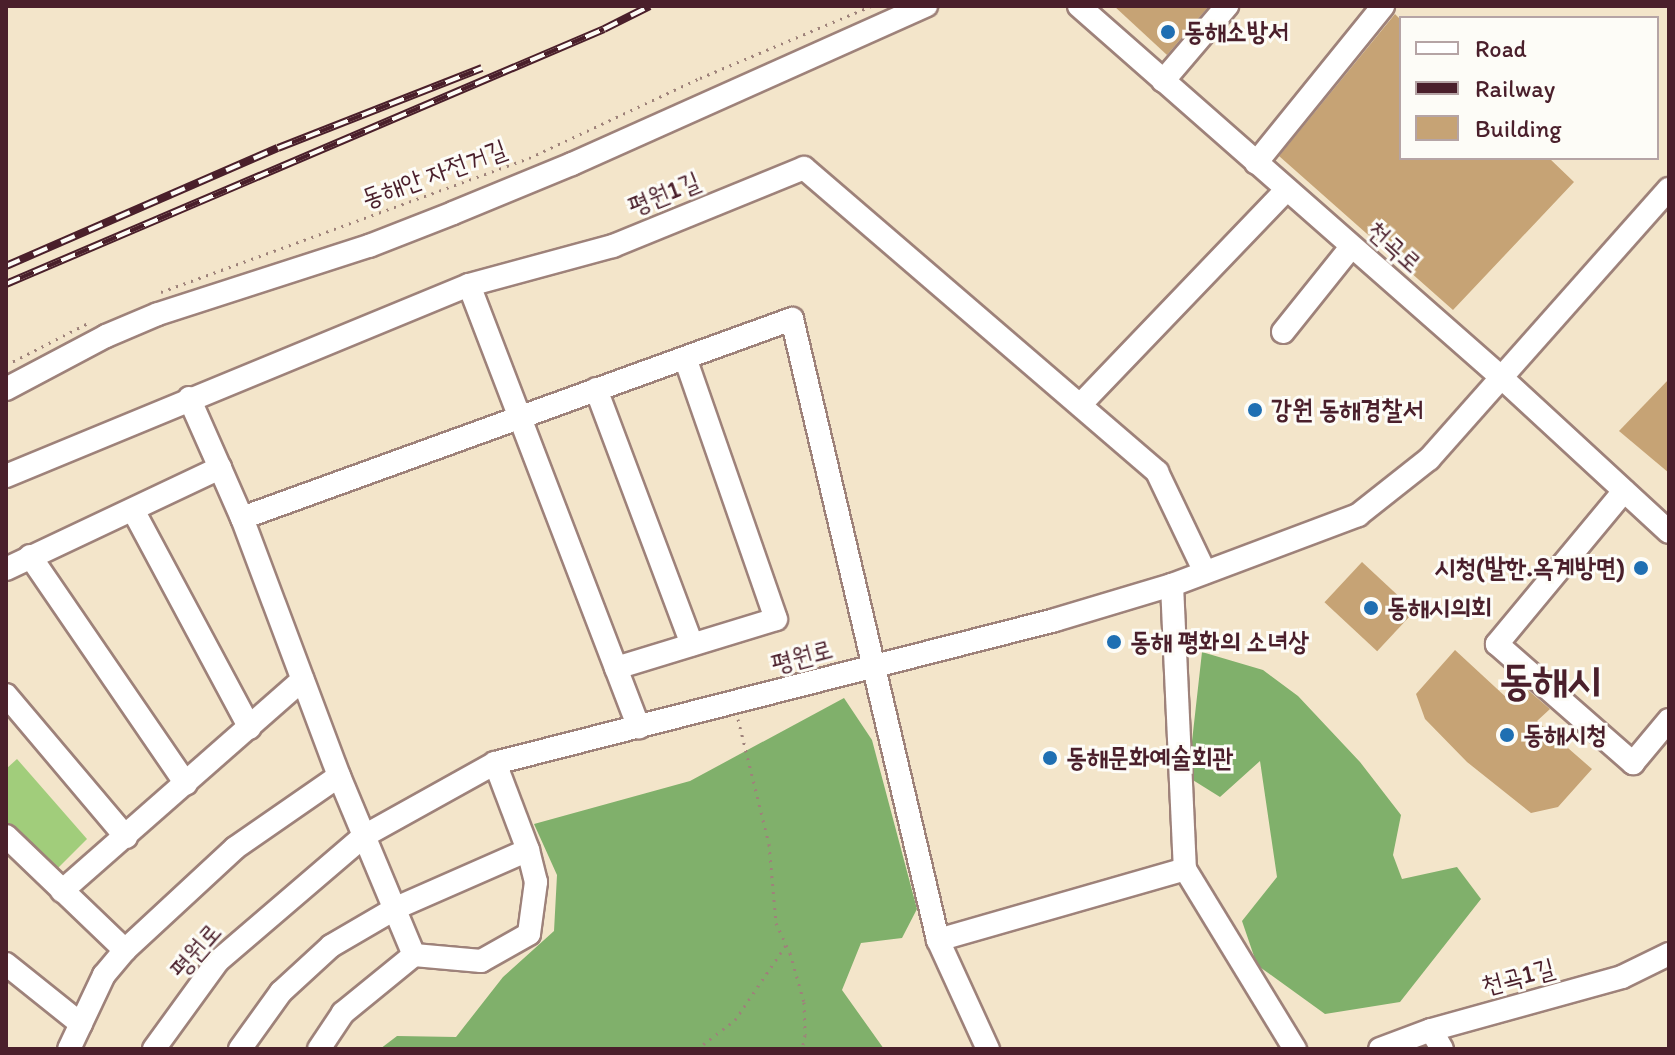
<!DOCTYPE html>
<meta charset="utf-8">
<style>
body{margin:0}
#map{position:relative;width:1675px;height:1055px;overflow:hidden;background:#f3e5ca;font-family:Itim,"Poor Story",sans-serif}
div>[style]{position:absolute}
.green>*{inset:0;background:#a1cd7b}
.forest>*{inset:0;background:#80b06b}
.building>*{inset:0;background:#c6a375;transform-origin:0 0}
.path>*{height:3px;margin-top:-1.5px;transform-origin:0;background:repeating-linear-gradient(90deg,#9e827a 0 2px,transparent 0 8px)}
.roads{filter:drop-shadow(2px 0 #9e827a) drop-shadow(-2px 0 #9e827a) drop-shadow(0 2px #9e827a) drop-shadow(0 -2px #9e827a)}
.minor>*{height:22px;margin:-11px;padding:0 11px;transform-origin:11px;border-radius:11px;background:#fff}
.rail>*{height:8px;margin-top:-4px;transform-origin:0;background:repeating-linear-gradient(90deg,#fdfcf7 0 15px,#4a1f2b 0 30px);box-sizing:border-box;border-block:2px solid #4a1f2b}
.dots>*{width:22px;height:22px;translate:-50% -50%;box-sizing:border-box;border:4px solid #fdfcf7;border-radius:50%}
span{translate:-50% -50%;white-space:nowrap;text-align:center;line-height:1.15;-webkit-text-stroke:6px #fdfcf7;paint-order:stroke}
.poi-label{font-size:26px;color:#4a1f2b;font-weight:700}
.left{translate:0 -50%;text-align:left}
.right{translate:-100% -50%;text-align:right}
.street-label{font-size:26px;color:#4a1f2b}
.town-label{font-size:42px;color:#4a1f2b;font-weight:700}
.frame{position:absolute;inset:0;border:8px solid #4a1f2b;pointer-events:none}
.legend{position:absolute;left:1399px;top:16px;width:260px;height:144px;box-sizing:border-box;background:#fdfcf7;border:2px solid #b5a4a5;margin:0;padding:10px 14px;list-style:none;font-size:24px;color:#4a1f2b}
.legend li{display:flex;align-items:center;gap:16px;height:40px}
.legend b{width:40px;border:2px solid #b5a4a5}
</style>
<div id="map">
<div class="green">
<div style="clip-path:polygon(17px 759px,87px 839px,48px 878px,6px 836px,6px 769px)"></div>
</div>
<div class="forest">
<div style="clip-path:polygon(1202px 652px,1263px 670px,1298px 696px,1360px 762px,1401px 815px,1393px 855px,1402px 879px,1457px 867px,1481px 899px,1400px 1002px,1325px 1014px,1257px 965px,1242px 921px,1277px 877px,1260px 761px,1220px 797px,1188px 777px)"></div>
<div style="clip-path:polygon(844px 698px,872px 740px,917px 909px,902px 938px,861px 943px,842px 990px,884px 1049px,380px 1049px,397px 1036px,456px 1037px,503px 977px,554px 931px,557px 875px,534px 824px,690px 781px)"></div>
</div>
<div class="building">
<div style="clip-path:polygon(1114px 6px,1209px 6px,1167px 55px)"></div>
<div style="clip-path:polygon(1395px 14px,1401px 20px,1401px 158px,1549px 158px,1574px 182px,1453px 310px,1279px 156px)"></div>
<div style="clip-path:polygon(1669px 379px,1669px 473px,1619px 431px)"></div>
<div style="left:1362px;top:562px;width:72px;height:55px;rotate:43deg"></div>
<div style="clip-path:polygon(1455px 650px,1508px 699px,1523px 686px,1550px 709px,1537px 721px,1592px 769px,1558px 807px,1531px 813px,1467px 762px,1425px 719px,1416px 694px)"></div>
</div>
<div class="path">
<div style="left:161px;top:292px;width:392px;rotate:-20deg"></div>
<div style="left:529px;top:158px;width:189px;rotate:-25.1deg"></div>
<div style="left:700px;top:78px;width:186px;rotate:-22.8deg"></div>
<div style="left:6px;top:365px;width:92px;rotate:-27.1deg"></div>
<div style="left:738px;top:719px;width:129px;rotate:76.1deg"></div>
<div style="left:769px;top:844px;width:79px;rotate:84.9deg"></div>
<div style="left:776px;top:923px;width:33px;rotate:65deg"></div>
<div style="left:790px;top:953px;width:51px;rotate:74.1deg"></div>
<div style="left:804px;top:1002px;width:33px;rotate:88deg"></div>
<div style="left:805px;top:1035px;width:14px;rotate:102deg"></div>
<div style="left:697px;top:1049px;width:48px;rotate:-37.3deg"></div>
<div style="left:735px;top:1020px;width:91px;rotate:-55.8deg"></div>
</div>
<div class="roads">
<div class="minor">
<div style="left:1079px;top:6px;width:563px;rotate:41.33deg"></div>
<div style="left:1502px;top:378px;width:227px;rotate:42.7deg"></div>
<div style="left:1163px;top:81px;width:99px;rotate:-49.5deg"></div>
<div style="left:1256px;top:163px;width:202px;rotate:-51deg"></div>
<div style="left:469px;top:285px;width:474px;rotate:69deg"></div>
<div style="left:1283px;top:332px;width:109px;rotate:-51.3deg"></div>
<div style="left:6px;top:389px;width:113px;rotate:-27.9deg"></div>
<div style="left:106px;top:336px;width:56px;rotate:-22.9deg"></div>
<div style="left:158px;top:314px;width:222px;rotate:-17.9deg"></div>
<div style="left:369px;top:246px;width:90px;rotate:-21.4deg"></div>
<div style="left:453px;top:213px;width:129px;rotate:-22.4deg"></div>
<div style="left:572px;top:164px;width:388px;rotate:-24.1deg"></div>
<div style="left:596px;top:389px;width:273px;rotate:69.4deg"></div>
<div style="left:189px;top:398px;width:77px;rotate:66.1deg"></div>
<div style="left:1081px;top:404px;width:296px;rotate:-46.2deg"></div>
<div style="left:6px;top:476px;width:501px;rotate:-22.42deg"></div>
<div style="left:469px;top:285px;width:149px;rotate:-15.2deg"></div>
<div style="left:613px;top:246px;width:206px;rotate:-22.2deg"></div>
<div style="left:804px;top:168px;width:466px;rotate:40.7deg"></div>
<div style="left:1157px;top:472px;width:111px;rotate:64.4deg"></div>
<div style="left:1624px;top:491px;width:199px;rotate:129.7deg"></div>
<div style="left:1497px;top:644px;width:181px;rotate:41.2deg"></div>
<div style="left:1633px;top:763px;width:56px;rotate:-50.1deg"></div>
<div style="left:133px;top:510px;width:247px;rotate:61.8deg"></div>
<div style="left:242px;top:518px;width:585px;rotate:-19.89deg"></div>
<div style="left:792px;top:319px;width:638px;rotate:76.77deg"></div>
<div style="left:938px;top:940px;width:120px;rotate:65.4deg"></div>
<div style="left:30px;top:556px;width:276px;rotate:55.6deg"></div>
<div style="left:6px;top:569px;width:237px;rotate:-25.3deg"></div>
<div style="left:220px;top:468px;width:55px;rotate:66.3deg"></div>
<div style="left:242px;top:518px;width:276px;rotate:69.4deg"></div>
<div style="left:339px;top:776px;width:194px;rotate:67.3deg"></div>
<div style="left:1172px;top:585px;width:284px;rotate:87.4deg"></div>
<div style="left:1185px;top:869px;width:211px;rotate:58.6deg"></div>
<div style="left:616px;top:668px;width:167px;rotate:-17deg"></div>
<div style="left:776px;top:619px;width:276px;rotate:-109.2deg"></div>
<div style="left:6px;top:695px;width:186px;rotate:49.8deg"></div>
<div style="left:495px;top:763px;width:93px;rotate:69.2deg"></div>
<div style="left:6px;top:836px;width:165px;rotate:43.8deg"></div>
<div style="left:62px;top:891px;width:320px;rotate:-41.3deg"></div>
<div style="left:938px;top:940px;width:257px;rotate:-16deg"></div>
<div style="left:6px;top:964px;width:96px;rotate:38.7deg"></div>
<div style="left:1431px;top:1030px;width:22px;rotate:60deg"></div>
<div style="left:69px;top:1049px;width:82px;rotate:-64.7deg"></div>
<div style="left:104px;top:975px;width:33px;rotate:-50deg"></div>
<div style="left:125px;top:950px;width:150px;rotate:-42.8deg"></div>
<div style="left:235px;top:848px;width:126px;rotate:-34.7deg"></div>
<div style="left:154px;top:1049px;width:109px;rotate:-54deg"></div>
<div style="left:218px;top:961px;width:192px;rotate:-40.6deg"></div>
<div style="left:364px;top:836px;width:150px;rotate:-29.1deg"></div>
<div style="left:495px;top:763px;width:578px;rotate:-14.32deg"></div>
<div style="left:1055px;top:620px;width:122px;rotate:-16.7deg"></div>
<div style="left:1172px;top:585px;width:199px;rotate:-20.6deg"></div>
<div style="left:1358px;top:515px;width:90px;rotate:-38.3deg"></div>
<div style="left:1429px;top:459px;width:361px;rotate:-48.4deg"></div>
<div style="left:240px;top:1049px;width:70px;rotate:-54.3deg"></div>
<div style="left:281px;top:992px;width:68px;rotate:-42.6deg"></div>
<div style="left:331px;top:946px;width:75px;rotate:-30.3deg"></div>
<div style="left:396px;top:908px;width:144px;rotate:-23.7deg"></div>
<div style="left:528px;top:850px;width:33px;rotate:76deg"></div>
<div style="left:536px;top:882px;width:52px;rotate:97.7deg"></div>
<div style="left:529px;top:934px;width:55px;rotate:150.6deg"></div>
<div style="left:481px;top:961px;width:67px;rotate:-174.9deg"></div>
<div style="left:414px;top:955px;width:92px;rotate:140.8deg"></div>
<div style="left:343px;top:1013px;width:43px;rotate:123.7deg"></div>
<div style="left:1380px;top:1049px;width:54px;rotate:-20.4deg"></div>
<div style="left:1431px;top:1030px;width:198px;rotate:-15.5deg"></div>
<div style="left:1622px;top:977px;width:52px;rotate:-26.1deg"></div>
</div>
</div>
<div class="rail">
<div style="left:6px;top:266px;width:296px;rotate:-23.5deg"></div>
<div style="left:278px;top:148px;width:219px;rotate:-21.4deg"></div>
<div style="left:6px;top:284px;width:650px;rotate:-23.09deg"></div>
<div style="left:604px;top:29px;width:51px;rotate:-26.6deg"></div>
</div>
<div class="dots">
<div style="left:1168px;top:32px;background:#1f6fb2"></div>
<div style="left:1255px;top:410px;background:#1f6fb2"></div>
<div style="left:1641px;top:568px;background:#1f6fb2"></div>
<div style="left:1371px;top:608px;background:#1f6fb2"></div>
<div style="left:1114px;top:642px;background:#1f6fb2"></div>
<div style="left:1507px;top:735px;background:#1f6fb2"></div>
<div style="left:1050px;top:758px;background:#1f6fb2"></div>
</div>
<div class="poi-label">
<span class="left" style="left:1184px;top:32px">동해소방서</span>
<span class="left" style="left:1271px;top:410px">강원 동해경찰서</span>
<span class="right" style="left:1625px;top:568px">시청(발한.옥계방면)</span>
<span class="left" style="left:1387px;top:608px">동해시의회</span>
<span class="left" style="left:1130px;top:642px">동해 평화의 소녀상</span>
<span class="left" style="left:1523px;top:735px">동해시청</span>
<span class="left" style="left:1066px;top:758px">동해문화예술회관</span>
</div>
<div class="street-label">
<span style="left:434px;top:174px;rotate:-20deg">동해안 자전거길</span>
<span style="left:664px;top:194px;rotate:-22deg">평원1길</span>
<span style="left:1394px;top:247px;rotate:42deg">천곡로</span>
<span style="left:802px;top:657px;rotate:-15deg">평원로</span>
<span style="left:196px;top:951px;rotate:-49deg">평원로</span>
<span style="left:1518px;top:977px;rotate:-15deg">천곡1길</span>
</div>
<div class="town-label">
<span style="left:1550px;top:680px">동해시</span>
</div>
<div class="frame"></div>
<ul class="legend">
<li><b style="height:10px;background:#fff"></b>Road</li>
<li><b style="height:10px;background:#4a1f2b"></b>Railway</li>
<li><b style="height:22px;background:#c6a375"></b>Building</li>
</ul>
</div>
